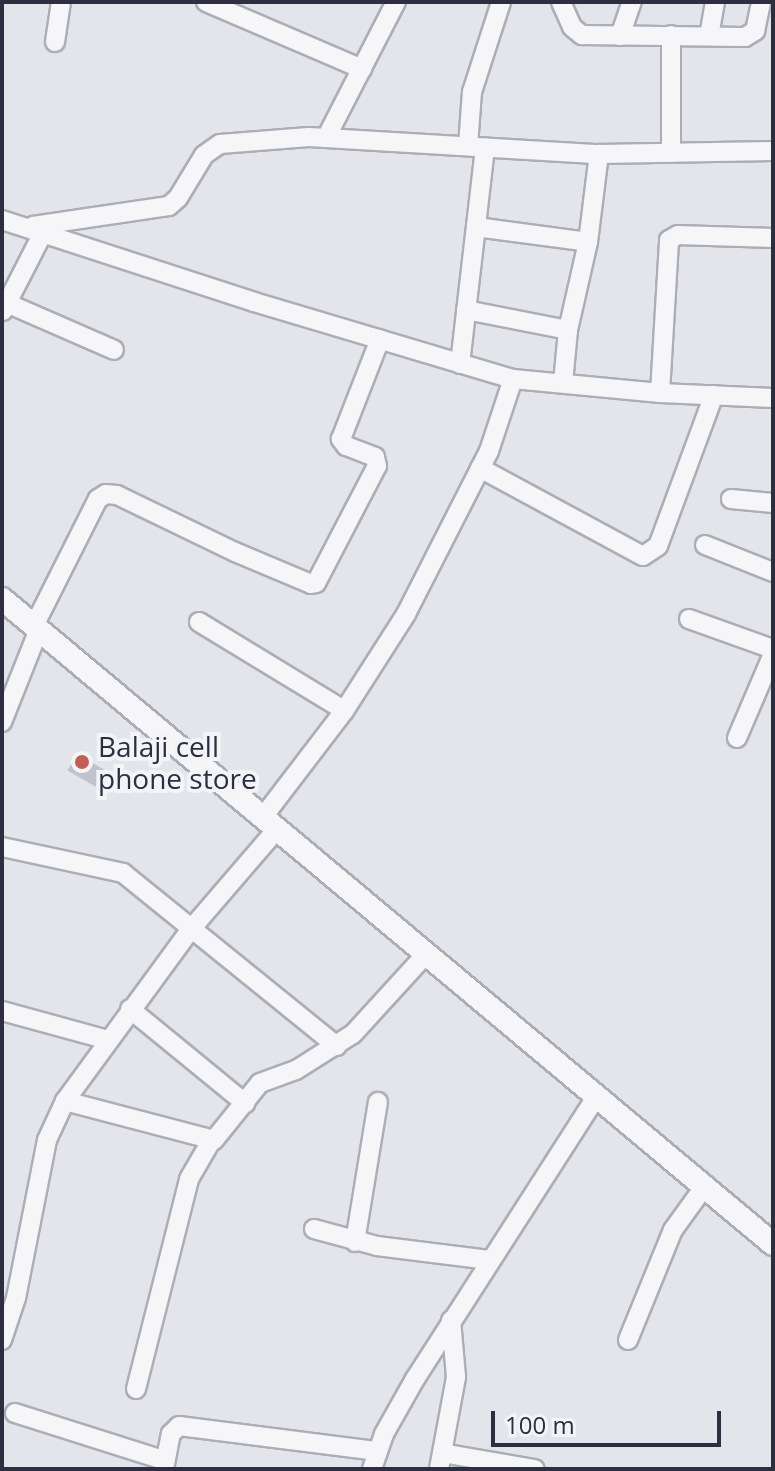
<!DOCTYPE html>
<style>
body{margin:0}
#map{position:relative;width:775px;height:1471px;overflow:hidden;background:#e3e5ea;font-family:"Open Sans",sans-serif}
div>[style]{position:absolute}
.building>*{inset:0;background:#c1c3cc;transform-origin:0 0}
.roads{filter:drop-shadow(2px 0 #acaeb7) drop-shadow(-2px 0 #acaeb7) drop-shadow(0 2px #acaeb7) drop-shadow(0 -2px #acaeb7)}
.minor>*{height:18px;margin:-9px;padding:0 9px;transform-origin:9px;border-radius:9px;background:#f6f6f9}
.tertiary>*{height:22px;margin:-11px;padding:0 11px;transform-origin:11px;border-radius:11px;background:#f6f6f9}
.dots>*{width:22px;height:22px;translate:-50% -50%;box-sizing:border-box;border:4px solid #f3f4f8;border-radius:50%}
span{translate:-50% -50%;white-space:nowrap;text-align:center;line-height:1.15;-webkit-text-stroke:8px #f3f4f8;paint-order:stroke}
.poi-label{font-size:28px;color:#2d2f41}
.left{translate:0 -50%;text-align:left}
.frame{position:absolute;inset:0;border:4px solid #2d2f41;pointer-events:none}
.scale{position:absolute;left:491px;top:1411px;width:230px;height:36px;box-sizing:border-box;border:4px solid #2d2f41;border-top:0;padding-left:10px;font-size:24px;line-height:28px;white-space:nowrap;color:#2d2f41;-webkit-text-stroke:6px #f3f4f8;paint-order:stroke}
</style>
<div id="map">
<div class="building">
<div style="left:77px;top:754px;width:32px;height:19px;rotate:30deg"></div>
</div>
<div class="roads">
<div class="minor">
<div style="left:206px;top:2px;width:170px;rotate:23.2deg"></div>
<div style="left:561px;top:2px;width:27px;rotate:66deg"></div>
<div style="left:572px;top:27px;width:13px;rotate:39deg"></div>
<div style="left:582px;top:35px;width:163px;rotate:0.7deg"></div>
<div style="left:745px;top:37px;width:12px;rotate:-31deg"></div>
<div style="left:755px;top:31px;width:30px;rotate:-78deg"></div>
<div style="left:671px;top:35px;width:118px;rotate:90deg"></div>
<div style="left:620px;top:36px;width:36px;rotate:-71deg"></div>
<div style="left:709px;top:36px;width:35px;rotate:-80deg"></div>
<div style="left:55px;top:42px;width:40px;rotate:-81.5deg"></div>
<div style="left:326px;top:138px;width:153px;rotate:-62.8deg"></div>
<div style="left:468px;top:146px;width:54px;rotate:-85.8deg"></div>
<div style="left:472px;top:92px;width:95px;rotate:-72.1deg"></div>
<div style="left:2px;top:220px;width:265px;rotate:18deg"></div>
<div style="left:254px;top:302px;width:270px;rotate:16.6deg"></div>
<div style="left:513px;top:379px;width:148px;rotate:5.4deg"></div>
<div style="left:660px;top:393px;width:113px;rotate:2.5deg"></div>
<div style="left:33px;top:226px;width:137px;rotate:-8.4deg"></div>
<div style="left:169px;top:206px;width:12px;rotate:-42deg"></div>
<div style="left:178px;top:198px;width:50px;rotate:-58.8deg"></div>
<div style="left:204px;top:155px;width:19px;rotate:-35deg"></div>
<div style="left:220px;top:144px;width:89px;rotate:-4.5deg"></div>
<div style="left:309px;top:137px;width:290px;rotate:3.4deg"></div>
<div style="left:599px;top:154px;width:174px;rotate:-1deg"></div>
<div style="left:476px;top:227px;width:113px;rotate:7.6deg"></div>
<div style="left:2px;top:301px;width:122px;rotate:23.6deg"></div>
<div style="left:466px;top:310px;width:104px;rotate:11.1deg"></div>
<div style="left:3px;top:311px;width:88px;rotate:-62.9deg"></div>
<div style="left:460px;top:364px;width:218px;rotate:-83.4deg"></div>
<div style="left:563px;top:383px;width:53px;rotate:-84.6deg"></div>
<div style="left:568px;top:330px;width:90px;rotate:-77.2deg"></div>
<div style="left:588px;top:242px;width:89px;rotate:-82.9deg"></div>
<div style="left:660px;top:393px;width:153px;rotate:-86.6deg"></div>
<div style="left:669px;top:240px;width:10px;rotate:-29deg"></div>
<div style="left:678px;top:235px;width:95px;rotate:1.8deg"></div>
<div style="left:480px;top:468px;width:185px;rotate:28.4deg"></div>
<div style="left:643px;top:556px;width:18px;rotate:-34deg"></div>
<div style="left:658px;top:546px;width:161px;rotate:-69.7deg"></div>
<div style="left:731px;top:499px;width:42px;rotate:5.4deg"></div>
<div style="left:705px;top:545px;width:73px;rotate:21.7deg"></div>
<div style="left:689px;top:619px;width:89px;rotate:19.7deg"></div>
<div style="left:199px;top:622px;width:170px;rotate:31.3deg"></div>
<div style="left:34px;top:626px;width:142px;rotate:-63.3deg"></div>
<div style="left:98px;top:499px;width:9px;rotate:-32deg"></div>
<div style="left:106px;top:494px;width:11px;rotate:5deg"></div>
<div style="left:117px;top:495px;width:131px;rotate:25.8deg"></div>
<div style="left:235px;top:552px;width:82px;rotate:22.8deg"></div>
<div style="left:311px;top:584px;width:5px;rotate:-11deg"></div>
<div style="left:316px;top:583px;width:132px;rotate:-62.5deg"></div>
<div style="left:377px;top:466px;width:9px;rotate:-103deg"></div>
<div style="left:375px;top:457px;width:31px;rotate:-159deg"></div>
<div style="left:346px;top:446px;width:9px;rotate:-126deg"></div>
<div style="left:341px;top:439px;width:107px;rotate:-68.7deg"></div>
<div style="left:2px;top:722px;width:100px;rotate:-68.3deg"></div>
<div style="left:737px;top:738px;width:91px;rotate:-66.8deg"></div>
<div style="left:263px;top:817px;width:133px;rotate:-52.6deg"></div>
<div style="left:344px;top:711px;width:115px;rotate:-57.4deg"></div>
<div style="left:406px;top:614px;width:183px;rotate:-63deg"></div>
<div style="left:489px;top:451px;width:76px;rotate:-71.6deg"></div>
<div style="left:2px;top:847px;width:124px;rotate:12.1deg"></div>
<div style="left:123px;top:873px;width:275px;rotate:39deg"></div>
<div style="left:130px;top:1009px;width:149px;rotate:39.3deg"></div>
<div style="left:2px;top:1011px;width:110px;rotate:15.3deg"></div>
<div style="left:65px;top:1101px;width:154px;rotate:14.7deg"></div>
<div style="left:214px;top:1140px;width:73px;rotate:-51.1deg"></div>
<div style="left:260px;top:1083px;width:38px;rotate:-20deg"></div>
<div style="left:296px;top:1070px;width:67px;rotate:-32.3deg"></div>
<div style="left:353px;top:1034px;width:108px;rotate:-47.6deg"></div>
<div style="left:314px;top:1229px;width:65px;rotate:15.1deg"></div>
<div style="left:377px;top:1246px;width:113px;rotate:7.1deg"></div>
<div style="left:355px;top:1242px;width:142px;rotate:-80.7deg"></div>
<div style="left:2px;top:1340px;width:44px;rotate:-71.6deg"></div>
<div style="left:16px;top:1298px;width:161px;rotate:-78.9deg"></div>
<div style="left:47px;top:1140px;width:43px;rotate:-65.2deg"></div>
<div style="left:65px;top:1101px;width:213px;rotate:-53.8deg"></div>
<div style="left:191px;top:929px;width:132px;rotate:-49.3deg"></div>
<div style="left:628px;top:1340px;width:119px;rotate:-67.8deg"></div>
<div style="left:673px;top:1230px;width:53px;rotate:-54.2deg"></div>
<div style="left:136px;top:1389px;width:217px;rotate:-75.8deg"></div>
<div style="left:189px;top:1179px;width:44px;rotate:-59.9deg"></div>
<div style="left:15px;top:1413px;width:158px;rotate:17.6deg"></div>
<div style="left:442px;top:1453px;width:94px;rotate:9.8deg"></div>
<div style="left:164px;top:1469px;width:36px;rotate:-79deg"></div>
<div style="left:171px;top:1434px;width:11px;rotate:-45deg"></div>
<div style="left:179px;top:1426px;width:200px;rotate:7.2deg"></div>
<div style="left:372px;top:1469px;width:37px;rotate:-71deg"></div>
<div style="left:384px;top:1434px;width:63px;rotate:-60.6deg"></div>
<div style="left:415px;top:1379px;width:335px;rotate:-57.3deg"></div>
<div style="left:439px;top:1469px;width:94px;rotate:-79.5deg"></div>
<div style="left:456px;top:1377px;width:57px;rotate:-95deg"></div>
</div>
<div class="tertiary">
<div style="left:2px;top:599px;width:1005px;rotate:39.92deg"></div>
</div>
</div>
<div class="dots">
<div style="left:82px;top:762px;background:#c25e55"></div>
</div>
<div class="poi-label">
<span class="left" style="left:98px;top:762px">Balaji cell<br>phone store</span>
</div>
<div class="frame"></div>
<div class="scale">100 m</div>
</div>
